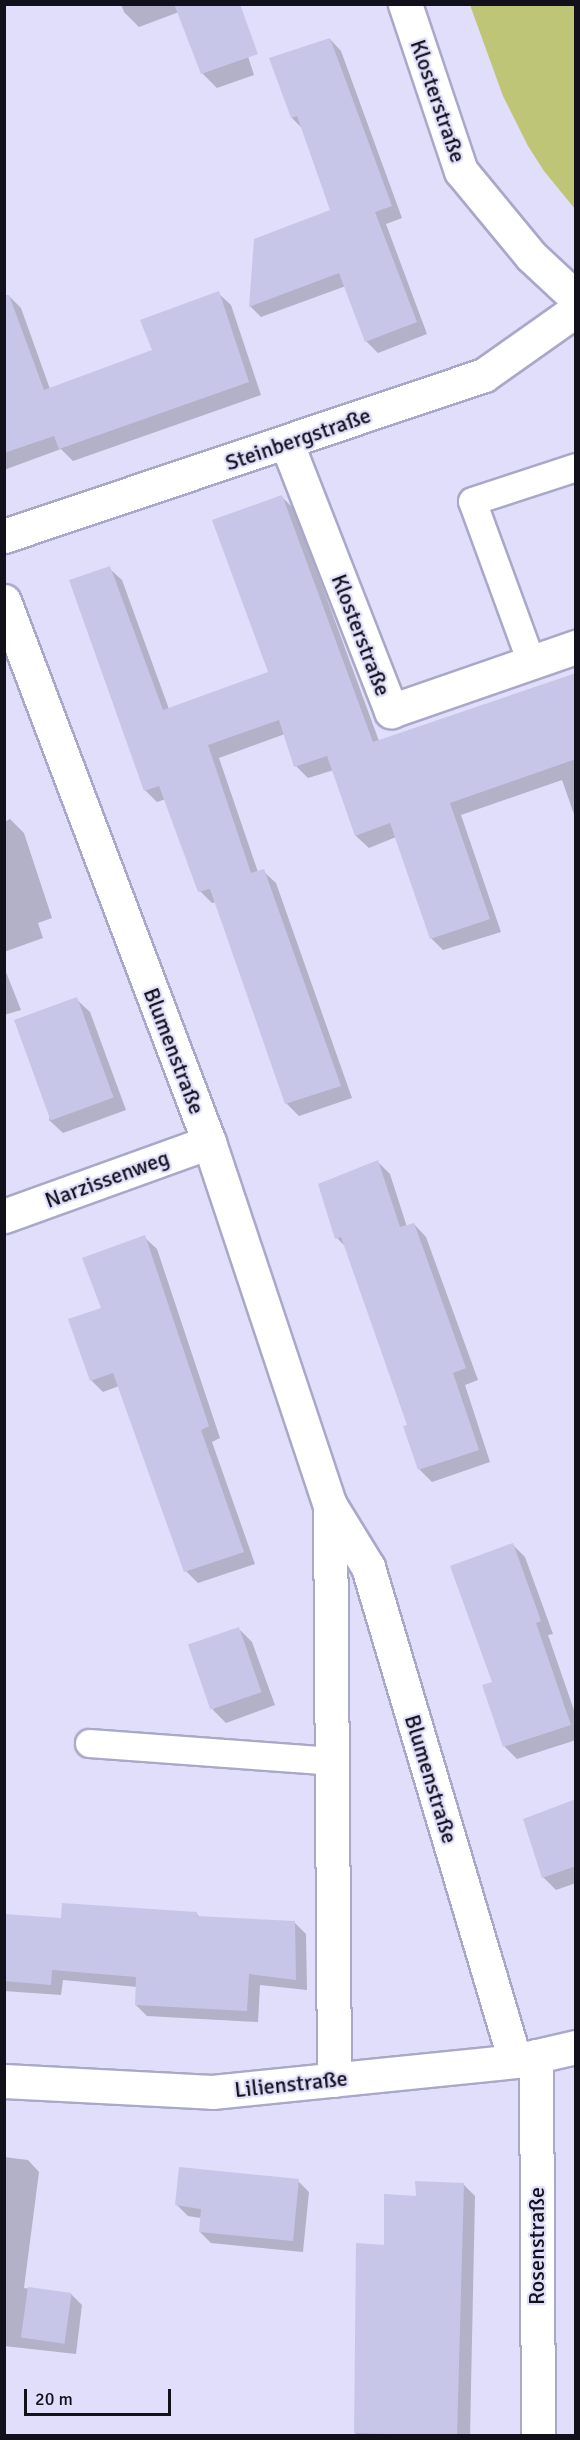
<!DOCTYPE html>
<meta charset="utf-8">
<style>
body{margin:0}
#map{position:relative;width:580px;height:2440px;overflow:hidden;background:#e0defa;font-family:Signika,sans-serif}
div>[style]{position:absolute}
.green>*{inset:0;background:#bec576}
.shadow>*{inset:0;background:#0003}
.building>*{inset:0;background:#c8c6e8;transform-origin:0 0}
.roads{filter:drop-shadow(2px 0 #aaa8c8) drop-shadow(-2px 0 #aaa8c8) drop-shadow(0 2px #aaa8c8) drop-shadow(0 -2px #aaa8c8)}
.lane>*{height:27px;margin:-13.5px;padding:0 13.5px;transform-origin:13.5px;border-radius:13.5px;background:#fff}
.street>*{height:33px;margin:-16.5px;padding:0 16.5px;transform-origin:16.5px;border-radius:16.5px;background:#fff}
span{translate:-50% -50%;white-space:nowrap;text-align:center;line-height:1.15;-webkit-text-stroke:4.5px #e0defa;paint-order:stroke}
.street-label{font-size:22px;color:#11101b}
.frame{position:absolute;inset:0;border:6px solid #11101b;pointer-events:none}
.scale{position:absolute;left:24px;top:2389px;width:147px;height:27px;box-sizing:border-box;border:3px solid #11101b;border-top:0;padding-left:8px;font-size:18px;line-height:21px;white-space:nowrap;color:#11101b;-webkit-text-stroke:4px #e0defa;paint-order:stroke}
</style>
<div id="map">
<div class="green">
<div style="clip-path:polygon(470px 5px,575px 5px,575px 209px,544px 171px,528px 146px,503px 96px)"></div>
</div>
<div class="shadow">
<div style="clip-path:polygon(121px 4px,231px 4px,254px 75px,217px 88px,202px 73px,179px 12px,139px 27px,124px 12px)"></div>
<div style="clip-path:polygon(330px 39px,341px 51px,402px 218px,386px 224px,427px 334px,378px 353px,366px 341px,346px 286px,261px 317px,250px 306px,332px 211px,303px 129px,292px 118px)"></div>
<div style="clip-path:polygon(218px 293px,231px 305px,261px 395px,73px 461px,61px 449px,4px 470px,4px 297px,8px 295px,21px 308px,50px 389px,154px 351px)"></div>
<div style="clip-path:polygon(282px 497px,294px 509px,379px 741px,576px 674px,576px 820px,562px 780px,461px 815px,501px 932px,443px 950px,431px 938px,396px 837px,369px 848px,356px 836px,334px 770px,308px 778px,296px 766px,285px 734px,219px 758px,258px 872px,263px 871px,276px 883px,352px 1098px,299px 1116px,287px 1104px,216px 902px,212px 903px,200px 891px,166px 799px,157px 802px,145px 790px,109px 568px,122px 580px,169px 709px,270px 673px)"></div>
<div style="clip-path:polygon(10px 819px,24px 833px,52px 918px,38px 923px,43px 938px,4px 952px,4px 822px)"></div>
<div style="clip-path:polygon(4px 967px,21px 1010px,4px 1015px)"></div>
<div style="clip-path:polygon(76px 999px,90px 1012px,126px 1110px,63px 1133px,49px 1120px)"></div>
<div style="clip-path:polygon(378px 1162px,390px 1174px,407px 1227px,414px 1224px,426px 1237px,478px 1380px,465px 1385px,490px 1462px,432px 1482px,420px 1470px,405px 1427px,409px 1426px,347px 1248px,337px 1238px)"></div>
<div style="clip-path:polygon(144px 1237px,157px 1249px,220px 1438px,212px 1442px,255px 1564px,198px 1583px,186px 1571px,119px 1386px,103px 1392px,91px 1380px,103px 1309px)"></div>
<div style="clip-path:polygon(513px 1545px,525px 1557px,553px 1634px,548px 1635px,576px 1716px,576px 1740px,517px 1759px,505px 1747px,484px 1686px,494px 1683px)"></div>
<div style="clip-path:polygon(239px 1629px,252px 1642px,275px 1705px,226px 1723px,213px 1710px)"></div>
<div style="clip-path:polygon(576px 1801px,576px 1883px,556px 1890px,543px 1877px)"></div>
<div style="clip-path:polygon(197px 1914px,200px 1918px,294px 1922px,306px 1934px,307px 1990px,260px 1985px,258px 2022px,147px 2016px,136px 2005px,137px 1987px,63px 1980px,61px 1995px,4px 1991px,4px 1915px,63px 1920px)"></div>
<div style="clip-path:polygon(4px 2157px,28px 2160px,39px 2172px,24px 2288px,71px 2294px,82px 2305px,76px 2354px,4px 2346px)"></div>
<div style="clip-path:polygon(298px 2181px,309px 2192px,303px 2252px,211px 2243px,200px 2232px,201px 2218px,188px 2216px,177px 2205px)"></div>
<div style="clip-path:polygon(463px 2184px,475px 2196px,470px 2436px,358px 2436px,355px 2433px,385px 2246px,417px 2197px)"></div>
</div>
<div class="building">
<div style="clip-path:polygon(174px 4px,240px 4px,258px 54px,201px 74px)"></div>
<div style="clip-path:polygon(330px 38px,392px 206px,375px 212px,417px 322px,365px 342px,339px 273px,249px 307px,254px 239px,330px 210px,297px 116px,291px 118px,269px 58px)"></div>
<div style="clip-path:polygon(219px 291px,249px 382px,59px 449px,54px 436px,4px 453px,4px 295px,9px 295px,44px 390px,152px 350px,140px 320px)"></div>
<div style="clip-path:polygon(282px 495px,373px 742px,576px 673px,576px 759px,450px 803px,490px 919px,430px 939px,390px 823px,355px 836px,327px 756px,294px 767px,279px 720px,208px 745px,251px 873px,264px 869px,341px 1086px,285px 1104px,210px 889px,198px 892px,159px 786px,144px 791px,69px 580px,110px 566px,163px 710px,268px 672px,212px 520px)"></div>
<div style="left:77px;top:997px;width:107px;height:67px;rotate:70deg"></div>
<div style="clip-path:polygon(378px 1160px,400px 1227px,414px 1223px,466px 1368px,453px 1373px,479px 1450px,418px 1470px,403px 1426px,407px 1425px,341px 1237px,335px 1239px,318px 1184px)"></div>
<div style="clip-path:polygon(145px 1235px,209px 1426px,201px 1430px,244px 1552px,184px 1572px,113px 1373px,90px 1381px,68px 1319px,101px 1308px,82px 1258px)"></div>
<div style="clip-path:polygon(513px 1543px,541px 1621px,536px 1623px,571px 1725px,503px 1747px,482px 1685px,492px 1682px,450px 1566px)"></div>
<div style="left:239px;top:1627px;width:69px;height:54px;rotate:71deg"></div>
<div style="clip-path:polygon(576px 1799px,576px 1866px,542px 1878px,523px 1819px)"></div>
<div style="clip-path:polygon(62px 1903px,197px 1912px,197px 1916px,295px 1921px,296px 1980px,249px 1974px,247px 2011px,135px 2005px,136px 1977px,52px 1970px,51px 1985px,4px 1981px,4px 1914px,61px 1918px)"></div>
<div style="clip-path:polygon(179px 2167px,299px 2179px,293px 2241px,199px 2232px,201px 2209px,175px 2205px)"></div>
<div style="clip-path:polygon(415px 2181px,464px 2183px,457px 2436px,354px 2433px,356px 2243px,384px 2245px,384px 2194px,416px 2196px)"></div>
<div style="left:28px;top:2287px;width:44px;height:51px;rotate:8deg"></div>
</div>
<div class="roads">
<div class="lane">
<div style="left:531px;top:662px;width:171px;rotate:-110.1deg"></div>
<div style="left:472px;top:501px;width:109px;rotate:-18.1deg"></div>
<div style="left:89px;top:1743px;width:244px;rotate:4.2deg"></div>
</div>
<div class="street">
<div style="left:405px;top:4px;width:176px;rotate:71.5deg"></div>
<div style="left:461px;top:171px;width:110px;rotate:50.5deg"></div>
<div style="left:531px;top:256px;width:62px;rotate:43deg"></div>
<div style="left:287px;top:444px;width:287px;rotate:68.7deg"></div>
<div style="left:391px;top:711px;width:196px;rotate:-19.1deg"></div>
<div style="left:4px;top:536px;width:506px;rotate:-18.54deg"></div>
<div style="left:484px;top:375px;width:113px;rotate:-35.2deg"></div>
<div style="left:4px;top:601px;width:579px;rotate:69.25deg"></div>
<div style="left:209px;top:1142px;width:383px;rotate:71.6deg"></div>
<div style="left:330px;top:1505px;width:73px;rotate:58.5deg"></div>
<div style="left:368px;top:1567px;width:515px;rotate:73.43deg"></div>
<div style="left:4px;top:1216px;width:218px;rotate:-19.8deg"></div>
<div style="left:330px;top:1505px;width:575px;rotate:89.6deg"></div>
<div style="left:536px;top:2056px;width:380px;rotate:89.7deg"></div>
<div style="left:4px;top:2081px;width:208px;rotate:3deg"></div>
<div style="left:212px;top:2092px;width:305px;rotate:-5.8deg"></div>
<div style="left:515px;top:2061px;width:63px;rotate:-12.9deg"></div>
</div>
</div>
<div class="street-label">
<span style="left:438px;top:101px;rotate:71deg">Klosterstraße</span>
<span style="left:298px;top:439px;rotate:-19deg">Steinbergstraße</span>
<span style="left:361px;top:635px;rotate:69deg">Klosterstraße</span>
<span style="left:174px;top:1051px;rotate:69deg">Blumenstraße</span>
<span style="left:107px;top:1179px;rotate:-20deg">Narzissenweg</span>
<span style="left:431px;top:1779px;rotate:73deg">Blumenstraße</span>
<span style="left:291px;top:2084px;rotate:-6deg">Lilienstraße</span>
<span style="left:537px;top:2246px;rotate:-90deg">Rosenstraße</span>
</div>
<div class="frame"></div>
<div class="scale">20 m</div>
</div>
